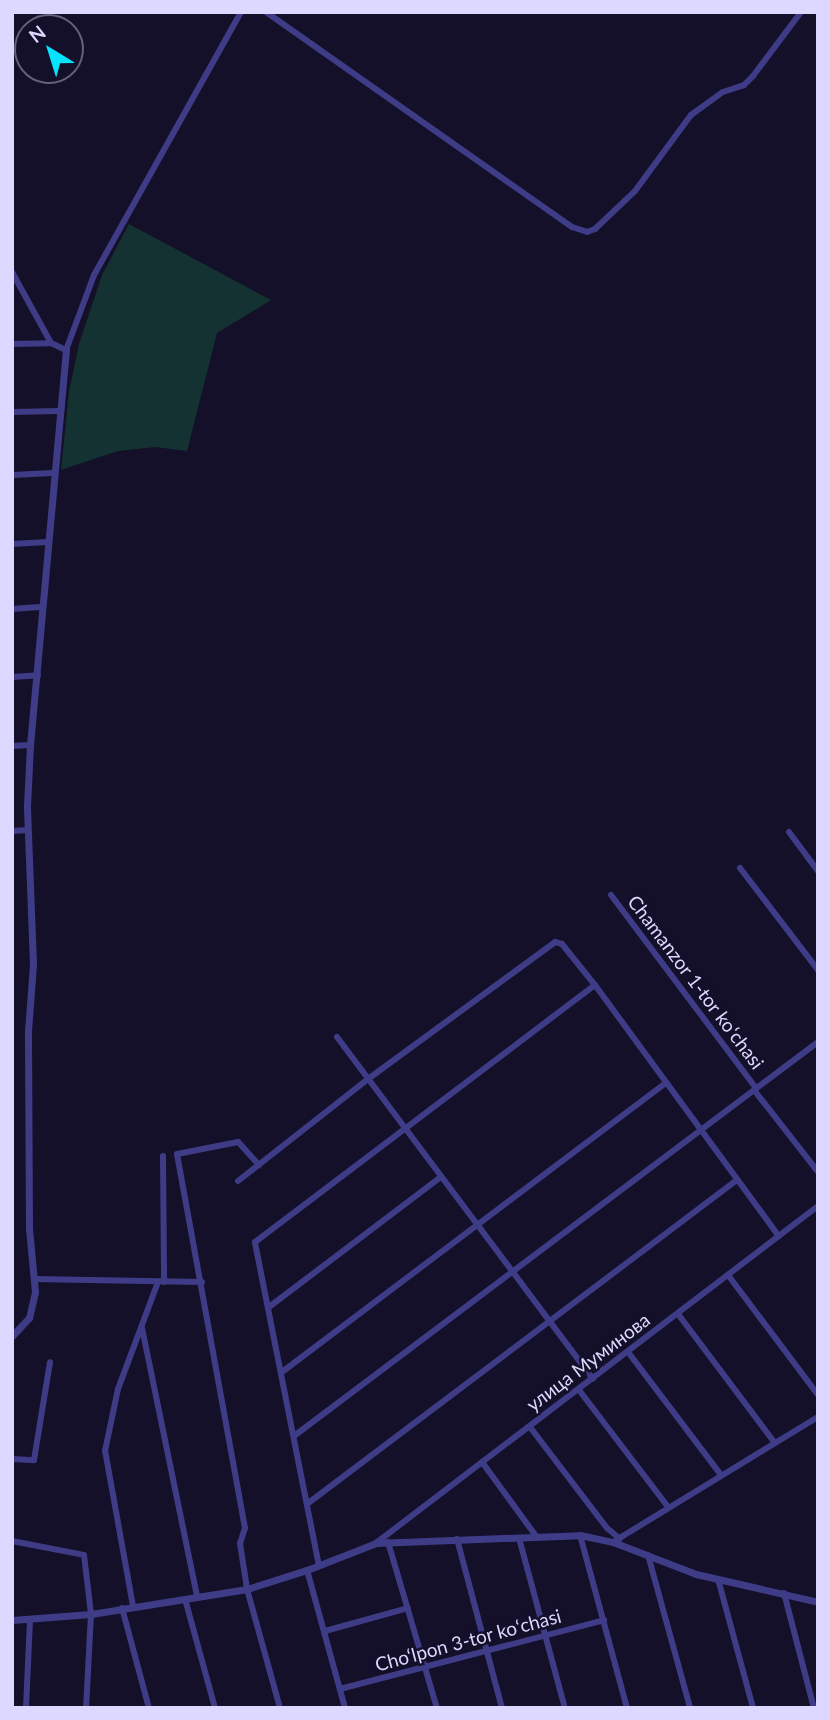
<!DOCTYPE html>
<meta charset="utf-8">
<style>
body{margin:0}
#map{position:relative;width:830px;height:1720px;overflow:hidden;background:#141029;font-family:Lato,sans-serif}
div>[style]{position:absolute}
.green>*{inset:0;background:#133231}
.minor>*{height:6px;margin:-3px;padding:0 3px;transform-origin:3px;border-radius:3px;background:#3f3c87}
.tertiary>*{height:7px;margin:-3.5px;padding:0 3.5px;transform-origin:3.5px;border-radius:3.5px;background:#3f3c87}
span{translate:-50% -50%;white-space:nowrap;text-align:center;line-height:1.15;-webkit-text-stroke:5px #141029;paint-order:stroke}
.street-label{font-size:19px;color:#ddd8ff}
.frame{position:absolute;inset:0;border:14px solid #ddd8ff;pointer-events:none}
.north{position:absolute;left:14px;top:14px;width:70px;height:70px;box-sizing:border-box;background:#141029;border:2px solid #64607f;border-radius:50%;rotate:322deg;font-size:19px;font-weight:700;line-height:28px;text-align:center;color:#ddd8ff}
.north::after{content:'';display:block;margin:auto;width:24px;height:32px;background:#06e4fd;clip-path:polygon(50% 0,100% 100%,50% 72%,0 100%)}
</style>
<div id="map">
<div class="green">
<div style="clip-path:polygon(129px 224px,271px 300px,217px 333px,187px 451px,155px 447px,118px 451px,61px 470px,69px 392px,79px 344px,102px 275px)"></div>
</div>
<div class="minor">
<div style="left:266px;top:12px;width:374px;rotate:35.1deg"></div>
<div style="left:572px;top:227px;width:16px;rotate:18deg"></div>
<div style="left:587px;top:232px;width:9px;rotate:-21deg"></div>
<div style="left:595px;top:229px;width:55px;rotate:-43.5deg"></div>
<div style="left:635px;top:191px;width:94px;rotate:-53.6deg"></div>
<div style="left:691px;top:115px;width:39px;rotate:-36deg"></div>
<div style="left:723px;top:92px;width:22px;rotate:-18deg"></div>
<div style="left:744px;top:85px;width:13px;rotate:-45deg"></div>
<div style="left:753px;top:76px;width:80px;rotate:-53.1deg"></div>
<div style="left:12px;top:272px;width:81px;rotate:61.2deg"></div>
<div style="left:12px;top:344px;width:39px;rotate:-1deg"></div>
<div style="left:51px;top:343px;width:17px;rotate:25deg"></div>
<div style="left:66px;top:350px;width:80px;rotate:-69.5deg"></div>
<div style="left:94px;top:275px;width:301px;rotate:-60.8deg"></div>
<div style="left:12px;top:412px;width:47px;rotate:-1.2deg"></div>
<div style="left:12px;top:475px;width:41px;rotate:-2.8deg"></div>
<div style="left:12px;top:544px;width:36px;rotate:-3deg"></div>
<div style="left:12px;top:609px;width:31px;rotate:-4deg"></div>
<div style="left:12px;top:677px;width:26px;rotate:-4deg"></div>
<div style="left:12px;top:746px;width:18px;rotate:-3deg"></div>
<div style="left:12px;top:831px;width:16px;rotate:-4deg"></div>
<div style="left:789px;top:832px;width:49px;rotate:53.4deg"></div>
<div style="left:740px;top:868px;width:128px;rotate:52.6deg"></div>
<div style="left:611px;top:895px;width:241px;rotate:53.1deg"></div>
<div style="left:337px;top:1037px;width:427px;rotate:53.2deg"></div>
<div style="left:754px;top:1090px;width:104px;rotate:52deg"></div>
<div style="left:163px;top:1156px;width:126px;rotate:89.5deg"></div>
<div style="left:259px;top:1165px;width:31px;rotate:-132deg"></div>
<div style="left:238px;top:1142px;width:62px;rotate:168.9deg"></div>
<div style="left:177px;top:1154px;width:380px;rotate:79.7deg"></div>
<div style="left:245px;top:1528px;width:16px;rotate:108deg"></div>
<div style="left:240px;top:1543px;width:47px;rotate:81.3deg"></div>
<div style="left:247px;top:1589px;width:123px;rotate:74.5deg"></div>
<div style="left:238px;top:1181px;width:165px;rotate:-38.1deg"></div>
<div style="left:368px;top:1079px;width:232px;rotate:-36.2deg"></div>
<div style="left:555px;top:942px;width:7px;rotate:16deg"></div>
<div style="left:562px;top:944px;width:53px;rotate:51.2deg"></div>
<div style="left:728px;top:1275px;width:150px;rotate:53.1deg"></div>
<div style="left:34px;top:1279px;width:168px;rotate:1deg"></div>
<div style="left:269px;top:1307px;width:216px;rotate:-37.1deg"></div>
<div style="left:678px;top:1314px;width:161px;rotate:53.1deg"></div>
<div style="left:142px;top:1328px;width:275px;rotate:78.4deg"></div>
<div style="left:628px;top:1352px;width:154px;rotate:52.9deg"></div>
<div style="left:282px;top:1372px;width:481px;rotate:-37deg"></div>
<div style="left:579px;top:1390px;width:148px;rotate:52.7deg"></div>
<div style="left:530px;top:1427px;width:127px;rotate:52.7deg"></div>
<div style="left:607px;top:1528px;width:17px;rotate:40deg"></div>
<div style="left:294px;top:1436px;width:656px;rotate:-36.94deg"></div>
<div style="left:12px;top:1459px;width:22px;rotate:3deg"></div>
<div style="left:34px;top:1460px;width:99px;rotate:-80.7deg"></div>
<div style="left:482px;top:1462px;width:92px;rotate:53.9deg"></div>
<div style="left:307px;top:1504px;width:538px;rotate:-37deg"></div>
<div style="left:580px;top:1535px;width:179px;rotate:74.8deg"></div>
<div style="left:519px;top:1538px;width:176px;rotate:74.9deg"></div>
<div style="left:457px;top:1539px;width:175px;rotate:75.1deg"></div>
<div style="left:12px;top:1541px;width:73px;rotate:11deg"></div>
<div style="left:84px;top:1555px;width:59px;rotate:83.2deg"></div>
<div style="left:91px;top:1614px;width:94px;rotate:93deg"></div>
<div style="left:388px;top:1542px;width:173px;rotate:73.6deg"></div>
<div style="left:613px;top:1542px;width:240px;rotate:-31.4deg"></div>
<div style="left:376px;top:1543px;width:556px;rotate:-37.32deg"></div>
<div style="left:648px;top:1555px;width:159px;rotate:74.6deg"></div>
<div style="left:319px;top:1566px;width:330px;rotate:-101.2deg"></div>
<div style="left:255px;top:1242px;width:426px;rotate:-37.1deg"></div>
<div style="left:595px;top:985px;width:311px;rotate:53.8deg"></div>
<div style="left:307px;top:1570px;width:143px;rotate:74.6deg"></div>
<div style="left:718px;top:1579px;width:134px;rotate:74.8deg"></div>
<div style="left:784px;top:1593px;width:119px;rotate:75.4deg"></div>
<div style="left:185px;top:1599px;width:113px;rotate:74.6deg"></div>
<div style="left:133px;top:1606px;width:158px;rotate:-100.2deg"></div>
<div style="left:105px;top:1451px;width:63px;rotate:-78.2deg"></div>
<div style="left:118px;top:1389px;width:114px;rotate:-69.5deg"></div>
<div style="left:122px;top:1608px;width:104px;rotate:74.9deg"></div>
<div style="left:325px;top:1631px;width:86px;rotate:-15.5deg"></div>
<div style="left:340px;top:1689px;width:273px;rotate:-14.6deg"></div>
<div style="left:26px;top:1708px;width:89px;rotate:-87.4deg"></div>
</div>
<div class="tertiary">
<div style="left:12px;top:1336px;width:25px;rotate:-47deg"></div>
<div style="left:29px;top:1318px;width:27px;rotate:-77deg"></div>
<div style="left:35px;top:1292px;width:63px;rotate:-95.4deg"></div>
<div style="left:29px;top:1229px;width:198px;rotate:-90.3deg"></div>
<div style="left:28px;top:1031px;width:67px;rotate:-85.7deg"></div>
<div style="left:33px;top:964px;width:158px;rotate:-92.2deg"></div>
<div style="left:27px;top:806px;width:61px;rotate:-87.2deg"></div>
<div style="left:30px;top:745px;width:397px;rotate:-84.8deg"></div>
<div style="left:12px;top:1620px;width:79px;rotate:-4.3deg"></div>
<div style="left:91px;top:1614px;width:158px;rotate:-9.1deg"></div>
<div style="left:247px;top:1589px;width:63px;rotate:-17.6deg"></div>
<div style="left:307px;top:1570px;width:74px;rotate:-21.4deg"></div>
<div style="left:376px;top:1543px;width:204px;rotate:-2.2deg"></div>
<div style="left:580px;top:1535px;width:34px;rotate:12deg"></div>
<div style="left:613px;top:1542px;width:89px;rotate:21.1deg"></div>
<div style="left:696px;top:1574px;width:125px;rotate:12.9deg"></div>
</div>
<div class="street-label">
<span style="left:696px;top:982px;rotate:53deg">Chamanzor 1-tor koʻchasi</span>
<span style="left:588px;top:1362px;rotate:-37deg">улица Муминова</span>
<span style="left:468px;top:1640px;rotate:-15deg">Cho‘lpon 3-tor koʻchasi</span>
</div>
<div class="frame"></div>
<div class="north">N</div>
</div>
